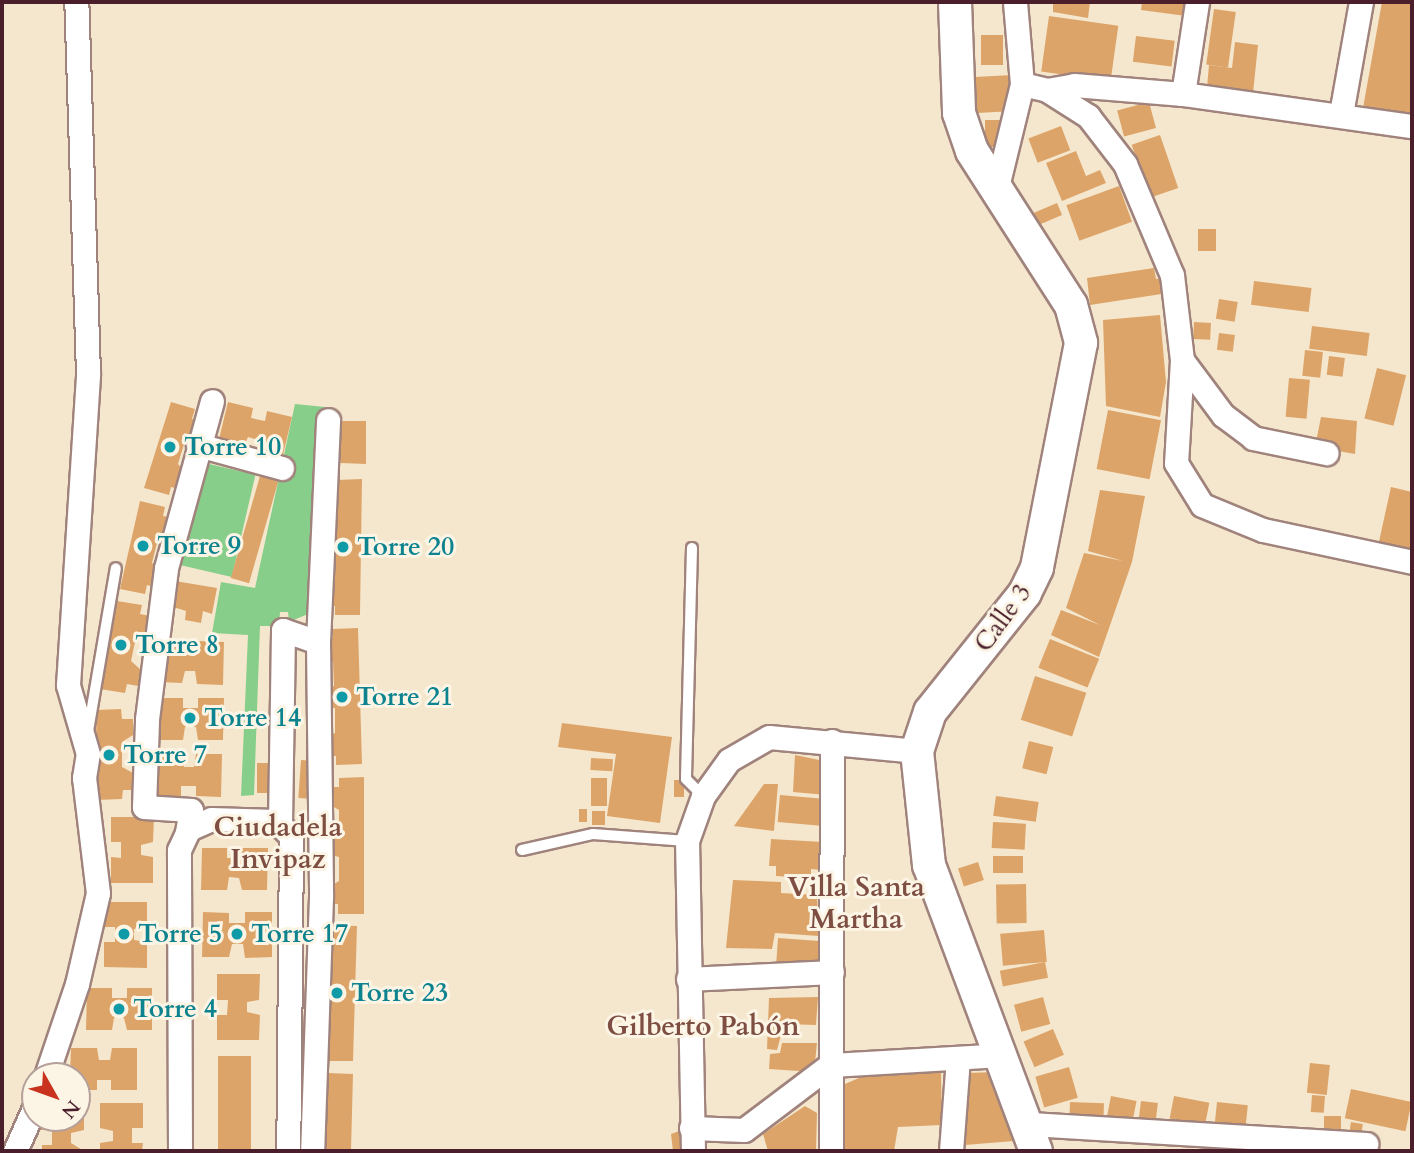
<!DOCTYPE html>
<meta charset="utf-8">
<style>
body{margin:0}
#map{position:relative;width:1414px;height:1153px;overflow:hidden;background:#f5e7cd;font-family:Cardo,serif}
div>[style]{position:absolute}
.green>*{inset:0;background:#87ce8a;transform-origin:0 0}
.building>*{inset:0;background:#dda469;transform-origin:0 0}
.roads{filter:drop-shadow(2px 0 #a0837c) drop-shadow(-2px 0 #a0837c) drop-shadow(0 2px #a0837c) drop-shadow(0 -2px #a0837c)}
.lane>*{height:10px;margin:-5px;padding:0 5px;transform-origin:5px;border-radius:5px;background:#fff}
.street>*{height:23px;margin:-11.5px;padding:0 11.5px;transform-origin:11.5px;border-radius:11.5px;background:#fff}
.secondary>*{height:32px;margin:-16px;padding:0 16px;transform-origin:16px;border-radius:16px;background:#fff}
.dots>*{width:19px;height:19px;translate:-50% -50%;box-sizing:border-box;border:4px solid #fcf5e5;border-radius:50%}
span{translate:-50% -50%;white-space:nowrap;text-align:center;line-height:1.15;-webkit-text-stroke:6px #fcf5e5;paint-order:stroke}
.culture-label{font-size:26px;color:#0d838f;font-weight:700}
.left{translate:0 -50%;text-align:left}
.street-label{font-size:26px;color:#4a1f2b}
.neighbourhood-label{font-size:28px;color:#7d4e41;font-weight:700}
.frame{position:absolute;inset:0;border:4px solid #4a1f2b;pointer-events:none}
.north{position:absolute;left:21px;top:1062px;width:70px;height:70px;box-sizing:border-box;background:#fcf5e5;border:2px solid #b59f9b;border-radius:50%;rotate:130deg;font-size:19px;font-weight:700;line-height:28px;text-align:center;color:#4a1f2b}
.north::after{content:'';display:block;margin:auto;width:24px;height:32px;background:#c8321e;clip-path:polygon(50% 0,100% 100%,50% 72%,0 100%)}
</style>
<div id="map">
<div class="green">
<div style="clip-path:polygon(295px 404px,325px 407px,315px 611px,289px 622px,288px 612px,280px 612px,279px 626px,260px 626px,254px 795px,241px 796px,248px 635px,212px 633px,221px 582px,255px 588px)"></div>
<div style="left:196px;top:461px;width:61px;height:105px;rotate:13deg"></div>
</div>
<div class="building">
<div style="clip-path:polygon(1053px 2px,1090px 2px,1088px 18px,1053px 12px)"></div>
<div style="clip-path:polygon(1142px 2px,1188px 2px,1186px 16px,1141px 10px)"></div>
<div style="clip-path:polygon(1382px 2px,1412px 2px,1412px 116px,1363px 108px)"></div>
<div style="left:1214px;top:9px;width:22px;height:56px;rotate:8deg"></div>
<div style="left:1049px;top:16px;width:70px;height:56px;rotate:8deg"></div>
<div style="left:1003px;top:35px;width:30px;height:22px;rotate:90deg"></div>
<div style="left:1136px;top:36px;width:39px;height:26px;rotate:7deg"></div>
<div style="clip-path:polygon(1235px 42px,1258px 45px,1253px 93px,1207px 87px,1209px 65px,1232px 68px)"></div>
<div style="left:1012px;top:75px;width:36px;height:37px;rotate:87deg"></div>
<div style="left:1149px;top:102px;width:27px;height:33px;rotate:75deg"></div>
<div style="left:1005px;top:120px;width:27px;height:20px;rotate:90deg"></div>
<div style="left:1061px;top:126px;width:26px;height:35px;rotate:69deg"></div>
<div style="left:1160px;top:135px;width:56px;height:30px;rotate:71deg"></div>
<div style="clip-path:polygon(1076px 151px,1086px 176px,1100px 170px,1106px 183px,1062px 201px,1046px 163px)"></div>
<div style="left:1119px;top:186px;width:38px;height:56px;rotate:70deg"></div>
<div style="left:1057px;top:203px;width:13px;height:25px;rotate:67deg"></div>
<div style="left:1216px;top:229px;width:22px;height:18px;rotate:90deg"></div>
<div style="clip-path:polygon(1154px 268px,1156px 279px,1166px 278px,1168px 293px,1090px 305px,1087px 278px)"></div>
<div style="left:1254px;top:281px;width:58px;height:24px;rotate:7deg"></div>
<div style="left:1219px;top:299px;width:19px;height:20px;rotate:9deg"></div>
<div style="clip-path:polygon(1160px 315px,1166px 382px,1160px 417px,1106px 406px,1103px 320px)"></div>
<div style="left:1194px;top:322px;width:17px;height:17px;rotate:3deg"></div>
<div style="left:1312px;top:326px;width:58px;height:23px;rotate:7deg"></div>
<div style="left:1219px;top:333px;width:16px;height:17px;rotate:7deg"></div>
<div style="left:1305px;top:350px;width:18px;height:26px;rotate:6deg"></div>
<div style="left:1329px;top:356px;width:16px;height:19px;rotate:7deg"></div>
<div style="left:1377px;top:368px;width:30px;height:52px;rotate:14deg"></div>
<div style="left:1289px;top:378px;width:21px;height:39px;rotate:5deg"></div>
<div style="clip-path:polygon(171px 402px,195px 409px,192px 419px,203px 422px,198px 438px,185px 441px,178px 464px,187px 474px,182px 490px,171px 487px,169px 495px,144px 488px)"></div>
<div style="clip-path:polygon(228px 402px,253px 408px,251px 418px,265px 421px,267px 411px,292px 417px,282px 459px,257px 453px,258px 440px,248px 437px,243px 449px,218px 443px)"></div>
<div style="left:1108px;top:410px;width:54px;height:60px;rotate:11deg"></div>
<div style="clip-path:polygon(1321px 417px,1357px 421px,1355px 454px,1315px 447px)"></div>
<div style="clip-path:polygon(341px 421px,366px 421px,366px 464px,341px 463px,338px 447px,330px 447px,330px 430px,341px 430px)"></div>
<div style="left:260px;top:476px;width:19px;height:106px;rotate:16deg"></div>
<div style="clip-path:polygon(362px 479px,360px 615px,335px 615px,335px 606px,324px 606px,324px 589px,335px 583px,336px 480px)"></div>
<div style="clip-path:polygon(1391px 487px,1412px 492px,1412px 555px,1378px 546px)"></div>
<div style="clip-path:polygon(1100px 490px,1145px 496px,1132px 562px,1099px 657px,1051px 635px,1061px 610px,1100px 625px,1066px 608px,1084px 553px,1123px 561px,1088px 551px)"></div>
<div style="clip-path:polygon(140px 501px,165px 507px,163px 516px,174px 518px,170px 535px,158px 539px,152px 563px,162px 572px,158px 588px,147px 585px,145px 594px,120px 589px)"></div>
<div style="clip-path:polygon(175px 581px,217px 588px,212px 614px,203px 611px,201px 623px,185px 620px,186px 611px,170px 606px)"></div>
<div style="clip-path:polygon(117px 601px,142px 605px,140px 614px,151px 616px,148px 632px,136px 637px,131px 661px,141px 670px,138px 686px,127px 684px,125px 693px,100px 689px)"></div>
<div style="clip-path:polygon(358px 628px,362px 764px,336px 765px,336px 756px,325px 756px,324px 739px,335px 733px,335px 708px,323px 706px,323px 689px,334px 686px,333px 662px,322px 655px,321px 639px,333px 638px,332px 629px)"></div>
<div style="left:1050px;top:639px;width:53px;height:31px;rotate:22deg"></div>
<div style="clip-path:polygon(159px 640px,184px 641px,184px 651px,199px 652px,199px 641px,224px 642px,223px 685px,197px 684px,195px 671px,185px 671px,182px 683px,157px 682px)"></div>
<div style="left:1035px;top:676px;width:54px;height:46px;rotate:18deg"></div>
<div style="clip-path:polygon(158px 698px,183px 698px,183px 708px,198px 708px,198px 698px,224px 698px,223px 740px,198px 740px,196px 727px,185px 727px,183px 740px,157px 740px)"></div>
<div style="clip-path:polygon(121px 709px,122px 719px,133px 719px,133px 735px,122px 742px,122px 767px,133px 773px,134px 790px,123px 790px,122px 799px,97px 800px,96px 710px)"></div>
<div style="clip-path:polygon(562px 723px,672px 737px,660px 823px,607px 816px,616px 754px,558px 747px)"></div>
<div style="left:1029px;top:741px;width:25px;height:28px;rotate:14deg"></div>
<div style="clip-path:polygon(156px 754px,181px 754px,184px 767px,194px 767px,196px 754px,222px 754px,221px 797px,196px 796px,196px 786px,181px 786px,181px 796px,155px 796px)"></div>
<div style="clip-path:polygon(795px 755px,824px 761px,826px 795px,793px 792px)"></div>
<div style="left:591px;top:758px;width:22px;height:12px;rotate:3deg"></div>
<div style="left:301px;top:760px;width:15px;height:38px;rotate:4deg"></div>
<div style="left:257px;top:763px;width:17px;height:30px"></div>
<div style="clip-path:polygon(364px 777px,364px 914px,338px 914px,338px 904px,327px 904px,327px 888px,339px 881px,339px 857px,327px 854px,327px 837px,339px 835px,339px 810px,327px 803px,327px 787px,339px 787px,339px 778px)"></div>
<div style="left:591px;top:778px;width:16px;height:28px"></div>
<div style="left:674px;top:780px;width:10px;height:17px"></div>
<div style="clip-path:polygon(764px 784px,778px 784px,774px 831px,734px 826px)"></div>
<div style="left:780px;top:795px;width:43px;height:27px;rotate:5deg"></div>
<div style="left:996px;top:796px;width:43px;height:20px;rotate:8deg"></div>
<div style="left:579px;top:809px;width:8px;height:13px"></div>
<div style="left:592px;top:811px;width:13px;height:14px"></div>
<div style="clip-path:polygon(111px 817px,154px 817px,153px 842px,141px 845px,141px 855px,153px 857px,153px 883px,111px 883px,111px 857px,121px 858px,121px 842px,111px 842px)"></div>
<div style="left:993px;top:822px;width:33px;height:26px;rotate:3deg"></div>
<div style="clip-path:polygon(771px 839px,823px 842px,821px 870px,811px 869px,811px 878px,776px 876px,776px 866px,769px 866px)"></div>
<div style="clip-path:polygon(202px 848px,227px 848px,227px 858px,242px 858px,242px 848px,268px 848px,267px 890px,242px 890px,239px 878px,229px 877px,227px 890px,201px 890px)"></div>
<div style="left:993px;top:856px;width:30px;height:17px"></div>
<div style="left:978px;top:862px;width:19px;height:21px;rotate:72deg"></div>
<div style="clip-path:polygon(733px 880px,781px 882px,781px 893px,817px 895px,819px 936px,775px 933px,772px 949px,726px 948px)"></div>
<div style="left:1026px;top:884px;width:39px;height:30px;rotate:89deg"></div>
<div style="clip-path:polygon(105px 902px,147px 902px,147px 927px,134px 929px,134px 940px,147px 942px,147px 968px,104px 967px,104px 942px,115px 942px,115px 927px,104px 927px)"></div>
<div style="clip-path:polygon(203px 912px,229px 913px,229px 923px,245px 923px,245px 912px,272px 912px,272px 957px,245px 958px,243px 944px,232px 944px,229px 957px,202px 957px)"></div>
<div style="clip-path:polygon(331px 925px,357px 926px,353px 1061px,328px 1061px,328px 1051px,317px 1051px,328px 1028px,329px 1004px,330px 957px,320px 934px,331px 934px)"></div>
<div style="left:1044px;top:930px;width:32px;height:44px;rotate:85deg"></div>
<div style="left:778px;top:938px;width:45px;height:28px;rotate:4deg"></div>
<div style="left:1045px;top:962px;width:16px;height:46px;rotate:79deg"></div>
<div style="clip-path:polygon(217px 974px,260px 974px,259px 1000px,247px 1002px,247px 1012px,260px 1015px,259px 1040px,217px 1040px,217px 1015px,227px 1015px,228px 1000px,217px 1000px)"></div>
<div style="clip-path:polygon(87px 988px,112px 988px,112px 998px,127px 998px,127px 988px,152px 988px,152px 1030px,127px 1030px,124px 1018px,114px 1018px,112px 1030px,86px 1030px)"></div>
<div style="clip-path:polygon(818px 997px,816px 1025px,784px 1024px,777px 1050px,767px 1049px,769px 998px)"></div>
<div style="left:1043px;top:997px;width:28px;height:30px;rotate:75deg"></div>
<div style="left:1053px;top:1029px;width:28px;height:32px;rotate:67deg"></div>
<div style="clip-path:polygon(782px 1043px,817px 1043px,814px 1072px,769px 1069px,770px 1054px,780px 1053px)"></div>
<div style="clip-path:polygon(71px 1048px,97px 1048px,99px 1060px,110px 1060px,112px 1048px,137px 1048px,137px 1090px,111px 1090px,111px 1080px,97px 1080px,97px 1090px,77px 1090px,77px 1076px,70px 1076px)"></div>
<div style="left:218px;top:1056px;width:33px;height:95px"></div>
<div style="left:1310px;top:1063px;width:20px;height:30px;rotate:6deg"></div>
<div style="left:1069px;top:1067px;width:32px;height:35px;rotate:74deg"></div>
<div style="clip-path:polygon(875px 1071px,941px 1072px,942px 1125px,898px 1127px,894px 1151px,843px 1151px,845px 1084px)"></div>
<div style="clip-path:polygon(997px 1072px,1014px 1141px,965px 1145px,965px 1073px)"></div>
<div style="clip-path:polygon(328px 1073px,353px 1074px,351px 1151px,313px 1151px,325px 1130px,326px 1105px,316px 1082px,327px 1082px)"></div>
<div style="left:1351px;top:1089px;width:62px;height:30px;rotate:12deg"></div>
<div style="left:1312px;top:1095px;width:13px;height:17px;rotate:4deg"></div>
<div style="left:1111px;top:1096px;width:26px;height:21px;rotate:11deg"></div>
<div style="left:1174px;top:1096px;width:36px;height:23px;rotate:11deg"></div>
<div style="left:1141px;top:1101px;width:17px;height:20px;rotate:7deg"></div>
<div style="left:1070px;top:1102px;width:34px;height:21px;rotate:2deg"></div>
<div style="left:1217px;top:1102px;width:31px;height:21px;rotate:6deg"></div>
<div style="clip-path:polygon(100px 1103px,143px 1103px,143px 1128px,132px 1128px,132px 1143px,143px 1143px,142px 1151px,100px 1151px,100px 1143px,113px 1141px,113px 1131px,100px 1128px)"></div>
<div style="clip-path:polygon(77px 1105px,84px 1105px,84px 1130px,71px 1133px,71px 1143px,84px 1151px,42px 1151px,42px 1145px,52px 1145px,52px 1130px,41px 1130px,42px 1118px,77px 1118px)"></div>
<div style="clip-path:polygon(805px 1106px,817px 1113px,816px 1151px,768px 1151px,763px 1134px)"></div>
<div style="left:1324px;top:1116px;width:17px;height:15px"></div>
<div style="left:1351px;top:1122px;width:12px;height:16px;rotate:9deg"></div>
<div style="clip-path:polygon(682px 1130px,684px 1151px,673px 1151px,671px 1134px)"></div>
</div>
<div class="roads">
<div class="lane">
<div style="left:692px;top:548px;width:231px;rotate:91.5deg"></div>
<div style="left:686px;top:779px;width:24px;rotate:45deg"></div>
<div style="left:88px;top:731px;width:165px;rotate:-80.3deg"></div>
<div style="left:522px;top:850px;width:73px;rotate:-12.7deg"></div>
<div style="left:593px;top:834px;width:94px;rotate:4.3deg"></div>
</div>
<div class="street">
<div style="left:1022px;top:84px;width:26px;rotate:13deg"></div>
<div style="left:1047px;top:90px;width:49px;rotate:32.4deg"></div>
<div style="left:1088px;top:116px;width:61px;rotate:52.4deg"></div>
<div style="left:1125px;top:164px;width:121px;rotate:67.1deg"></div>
<div style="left:1172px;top:275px;width:86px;rotate:83.3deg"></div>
<div style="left:1182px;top:360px;width:103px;rotate:93.3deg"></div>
<div style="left:1176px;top:463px;width:49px;rotate:58.2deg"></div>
<div style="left:1202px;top:505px;width:66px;rotate:22.3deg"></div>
<div style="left:1263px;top:530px;width:152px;rotate:12.1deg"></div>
<div style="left:1047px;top:90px;width:27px;rotate:-10deg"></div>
<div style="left:1074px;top:85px;width:109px;rotate:4.7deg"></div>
<div style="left:1183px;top:94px;width:231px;rotate:8deg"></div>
<div style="left:1183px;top:94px;width:93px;rotate:-81.3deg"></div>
<div style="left:1341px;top:114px;width:114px;rotate:-79.9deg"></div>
<div style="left:995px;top:195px;width:114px;rotate:-76.3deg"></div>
<div style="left:1022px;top:84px;width:82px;rotate:-94.9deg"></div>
<div style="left:1182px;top:360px;width:69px;rotate:53.3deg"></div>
<div style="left:1223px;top:415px;width:38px;rotate:37deg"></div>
<div style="left:1253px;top:438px;width:75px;rotate:11.6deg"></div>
<div style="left:198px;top:445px;width:87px;rotate:15.3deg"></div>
<div style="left:283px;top:630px;width:37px;rotate:19deg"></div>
<div style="left:318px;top:642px;width:255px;rotate:89.3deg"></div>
<div style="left:321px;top:897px;width:254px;rotate:92deg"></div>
<div style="left:318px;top:642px;width:222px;rotate:-87.4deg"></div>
<div style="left:280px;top:823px;width:193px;rotate:-89.1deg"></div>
<div style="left:187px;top:832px;width:22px;rotate:-80deg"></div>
<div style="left:191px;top:810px;width:47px;rotate:-176.3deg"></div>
<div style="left:144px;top:807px;width:88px;rotate:-88deg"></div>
<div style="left:147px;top:719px;width:152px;rotate:-82.8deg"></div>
<div style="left:166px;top:568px;width:173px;rotate:-74.6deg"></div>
<div style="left:688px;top:979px;width:144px;rotate:-2.8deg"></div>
<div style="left:46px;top:1076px;width:97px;rotate:-71.4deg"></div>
<div style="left:77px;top:984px;width:93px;rotate:-77deg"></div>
<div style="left:98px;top:893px;width:116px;rotate:-96.9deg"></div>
<div style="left:84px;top:778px;width:24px;rotate:-81deg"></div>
<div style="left:88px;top:754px;width:72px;rotate:-106.2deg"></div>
<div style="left:68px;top:685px;width:312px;rotate:-86.3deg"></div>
<div style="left:88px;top:374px;width:372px;rotate:-91.8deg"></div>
<div style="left:1029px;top:1124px;width:338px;rotate:3.4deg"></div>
<div style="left:691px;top:1128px;width:53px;rotate:2.2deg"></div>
<div style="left:744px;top:1130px;width:108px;rotate:-37.1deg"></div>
<div style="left:830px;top:1065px;width:173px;rotate:-3.3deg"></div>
<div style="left:15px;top:1151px;width:49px;rotate:-66deg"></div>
<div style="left:180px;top:1151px;width:301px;rotate:-90.2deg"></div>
<div style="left:179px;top:850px;width:23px;rotate:-65deg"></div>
<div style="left:189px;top:829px;width:24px;rotate:-24deg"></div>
<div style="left:211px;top:819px;width:65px;rotate:1.8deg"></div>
<div style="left:276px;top:821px;width:21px;rotate:45deg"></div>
<div style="left:291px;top:836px;width:315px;rotate:90.5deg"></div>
<div style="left:693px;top:1151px;width:310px;rotate:-91.1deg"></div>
<div style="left:687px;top:841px;width:48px;rotate:-70.4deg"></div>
<div style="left:703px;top:796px;width:44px;rotate:-54.2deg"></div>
<div style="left:729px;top:760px;width:46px;rotate:-29.9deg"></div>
<div style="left:769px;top:737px;width:149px;rotate:5.4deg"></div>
<div style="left:831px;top:1151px;width:410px;rotate:-89.9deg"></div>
<div style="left:951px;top:1151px;width:93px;rotate:-85.7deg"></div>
</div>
<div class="secondary">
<div style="left:955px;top:2px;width:111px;rotate:87.9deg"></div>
<div style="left:959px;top:113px;width:40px;rotate:71.1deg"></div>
<div style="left:972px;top:151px;width:183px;rotate:57.3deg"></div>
<div style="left:1071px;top:305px;width:39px;rotate:75deg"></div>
<div style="left:1081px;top:343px;width:229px;rotate:101.1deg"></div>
<div style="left:1037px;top:568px;width:28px;rotate:116deg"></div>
<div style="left:1025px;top:593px;width:152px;rotate:128.6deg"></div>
<div style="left:930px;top:712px;width:41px;rotate:108.4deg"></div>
<div style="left:917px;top:751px;width:115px;rotate:84deg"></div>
<div style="left:929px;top:865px;width:305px;rotate:69.5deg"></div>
</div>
</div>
<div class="dots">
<div style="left:170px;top:447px;background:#0f9aa8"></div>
<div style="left:143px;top:546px;background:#0f9aa8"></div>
<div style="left:343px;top:547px;background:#0f9aa8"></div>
<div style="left:121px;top:645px;background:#0f9aa8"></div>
<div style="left:342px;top:697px;background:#0f9aa8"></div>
<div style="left:190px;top:718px;background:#0f9aa8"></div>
<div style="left:109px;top:755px;background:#0f9aa8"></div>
<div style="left:124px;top:934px;background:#0f9aa8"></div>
<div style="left:237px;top:934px;background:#0f9aa8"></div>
<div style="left:337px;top:993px;background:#0f9aa8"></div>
<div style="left:119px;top:1009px;background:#0f9aa8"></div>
</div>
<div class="culture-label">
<span class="left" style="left:184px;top:447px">Torre 10</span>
<span class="left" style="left:157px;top:546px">Torre 9</span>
<span class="left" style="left:357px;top:547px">Torre 20</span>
<span class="left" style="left:135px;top:645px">Torre 8</span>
<span class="left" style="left:356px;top:697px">Torre 21</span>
<span class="left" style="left:204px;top:718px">Torre 14</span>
<span class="left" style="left:123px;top:755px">Torre 7</span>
<span class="left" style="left:138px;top:934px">Torre 5</span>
<span class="left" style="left:251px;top:934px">Torre 17</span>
<span class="left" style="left:351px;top:993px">Torre 23</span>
<span class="left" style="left:133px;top:1009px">Torre 4</span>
</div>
<div class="street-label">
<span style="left:1003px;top:618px;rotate:-54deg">Calle 3</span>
</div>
<div class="neighbourhood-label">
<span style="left:278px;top:843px">Ciudadela<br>Invipaz</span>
<span style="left:856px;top:903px">Villa Santa<br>Martha</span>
<span style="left:703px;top:1026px">Gilberto Pabón</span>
</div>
<div class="frame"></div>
<div class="north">N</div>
</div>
